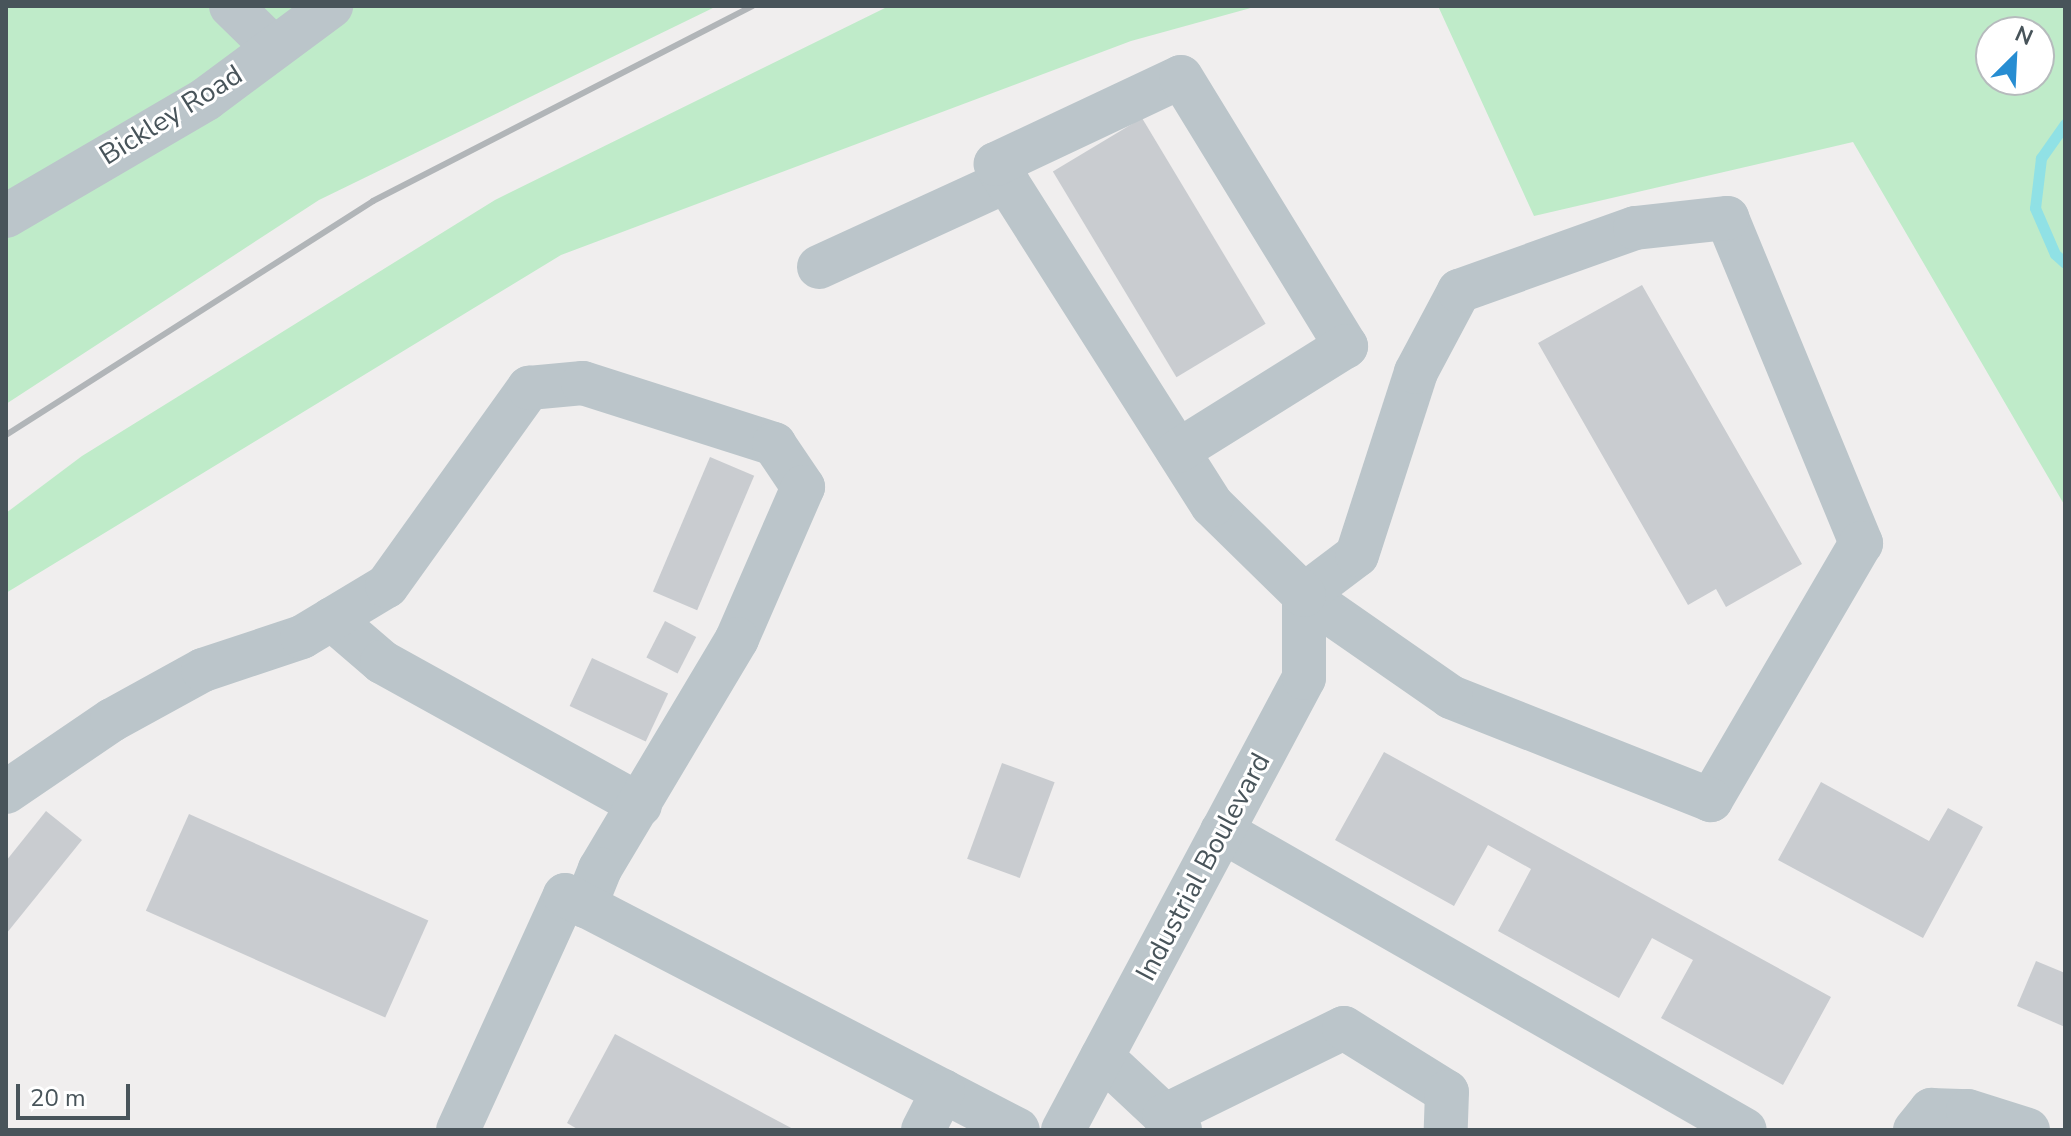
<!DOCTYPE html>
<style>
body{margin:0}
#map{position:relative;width:2071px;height:1136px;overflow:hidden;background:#f0eeee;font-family:"Nunito Sans",sans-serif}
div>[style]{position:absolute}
.green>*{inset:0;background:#bfebc9}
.stream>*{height:11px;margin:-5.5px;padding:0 5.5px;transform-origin:5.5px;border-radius:5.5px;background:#90e1e5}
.building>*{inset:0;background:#c9ccd0;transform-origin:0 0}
.minor>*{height:44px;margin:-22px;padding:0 22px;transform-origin:22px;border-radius:22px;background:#bbc5ca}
.rail>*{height:6px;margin:-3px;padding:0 3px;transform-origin:3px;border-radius:3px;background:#b1b5b8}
span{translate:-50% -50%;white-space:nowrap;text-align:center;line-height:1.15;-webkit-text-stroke:6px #fff;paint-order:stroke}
.street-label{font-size:28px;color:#48545a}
.frame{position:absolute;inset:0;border:8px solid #48545a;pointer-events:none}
.north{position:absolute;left:1975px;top:16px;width:80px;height:80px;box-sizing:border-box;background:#fff;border:2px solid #b6bbbd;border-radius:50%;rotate:24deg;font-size:22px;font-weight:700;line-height:32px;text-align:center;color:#48545a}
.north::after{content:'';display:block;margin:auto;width:28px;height:36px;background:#278dd2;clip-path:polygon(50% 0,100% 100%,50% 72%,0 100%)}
.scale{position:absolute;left:16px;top:1084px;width:114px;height:36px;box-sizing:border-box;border:4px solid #48545a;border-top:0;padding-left:10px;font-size:24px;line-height:28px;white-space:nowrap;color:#48545a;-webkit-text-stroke:6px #fff;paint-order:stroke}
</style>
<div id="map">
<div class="green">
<div style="clip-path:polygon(6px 6px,717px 6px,319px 200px,6px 404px)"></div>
<div style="clip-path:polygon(889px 6px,1258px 6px,1131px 41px,561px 255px,6px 593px,6px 513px,82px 456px,495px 200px)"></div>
<div style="clip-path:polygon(evenodd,1438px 6px,2065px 6px,2065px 506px,1853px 142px,1534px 216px,1438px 6px,1991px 32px,2039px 32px,2039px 80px,1991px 80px,1991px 32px)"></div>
</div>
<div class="stream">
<div style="left:2065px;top:124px;width:42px;rotate:125.2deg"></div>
<div style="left:2041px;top:158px;width:50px;rotate:96.8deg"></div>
<div style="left:2035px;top:208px;width:50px;rotate:66.5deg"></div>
<div style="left:2055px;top:254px;width:13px;rotate:42deg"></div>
</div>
<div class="building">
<div style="left:1142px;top:118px;width:240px;height:104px;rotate:59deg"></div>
<div style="clip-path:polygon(1642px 285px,1802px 564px,1726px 607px,1716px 589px,1688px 605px,1538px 343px)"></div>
<div style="left:710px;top:457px;width:48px;height:146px;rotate:23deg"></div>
<div style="left:665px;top:621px;width:35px;height:41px;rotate:27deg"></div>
<div style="left:592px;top:658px;width:84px;height:53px;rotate:25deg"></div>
<div style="clip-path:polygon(1384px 752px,1831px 997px,1783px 1085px,1661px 1018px,1693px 960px,1652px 938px,1619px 998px,1498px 931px,1531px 869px,1488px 845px,1454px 906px,1335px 840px)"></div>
<div style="left:1002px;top:763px;width:56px;height:102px;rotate:20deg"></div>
<div style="clip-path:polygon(1821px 782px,1929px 841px,1948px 808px,1983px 827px,1923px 938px,1778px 860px)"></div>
<div style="clip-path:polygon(46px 811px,82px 840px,6px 934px,6px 861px)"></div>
<div style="left:189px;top:814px;width:262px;height:106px;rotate:24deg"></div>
<div style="clip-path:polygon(2036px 961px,2065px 973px,2065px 1027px,2017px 1006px)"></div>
<div style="clip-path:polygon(615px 1034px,795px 1130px,579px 1130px,567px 1123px)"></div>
</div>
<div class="minor">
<div style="left:231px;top:6px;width:60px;rotate:44.3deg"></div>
<div style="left:6px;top:216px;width:232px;rotate:-30.3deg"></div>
<div style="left:206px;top:99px;width:156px;rotate:-36.6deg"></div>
<div style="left:1727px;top:218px;width:352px;rotate:67.6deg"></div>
<div style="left:1861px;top:543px;width:298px;rotate:120.3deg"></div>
<div style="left:1711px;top:800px;width:280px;rotate:-158.4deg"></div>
<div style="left:1451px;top:697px;width:179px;rotate:-145.2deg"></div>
<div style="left:1304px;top:595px;width:66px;rotate:-37deg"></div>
<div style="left:1357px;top:555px;width:192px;rotate:-72.1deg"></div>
<div style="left:1416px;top:372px;width:92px;rotate:-62deg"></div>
<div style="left:1459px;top:291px;width:187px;rotate:-19.7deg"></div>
<div style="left:1635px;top:228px;width:93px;rotate:-6.2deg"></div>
<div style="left:819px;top:267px;width:207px;rotate:-24.6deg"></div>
<div style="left:332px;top:619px;width:66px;rotate:40.7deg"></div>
<div style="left:382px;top:662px;width:295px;rotate:29deg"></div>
<div style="left:6px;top:792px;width:128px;rotate:-34.2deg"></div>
<div style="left:112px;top:720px;width:104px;rotate:-28.8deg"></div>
<div style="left:203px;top:670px;width:104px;rotate:-18.4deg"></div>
<div style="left:302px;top:637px;width:99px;rotate:-31deg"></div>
<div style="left:387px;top:586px;width:244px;rotate:-54.4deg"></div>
<div style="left:529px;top:388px;width:54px;rotate:-5.3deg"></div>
<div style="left:583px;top:383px;width:201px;rotate:17.7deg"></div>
<div style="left:774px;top:444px;width:52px;rotate:56deg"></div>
<div style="left:803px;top:487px;width:166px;rotate:113.5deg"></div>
<div style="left:737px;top:639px;width:268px;rotate:120.8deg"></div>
<div style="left:600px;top:869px;width:40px;rotate:112deg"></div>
<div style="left:1222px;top:831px;width:602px;rotate:29.76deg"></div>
<div style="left:1102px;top:1057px;width:107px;rotate:43.1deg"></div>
<div style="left:1164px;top:1116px;width:200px;rotate:-26.1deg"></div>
<div style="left:1344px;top:1028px;width:121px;rotate:31.9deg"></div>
<div style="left:1447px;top:1092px;width:38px;rotate:92deg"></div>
<div style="left:458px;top:1130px;width:258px;rotate:-65.5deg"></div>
<div style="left:565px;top:895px;width:510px;rotate:27.42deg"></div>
<div style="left:923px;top:1130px;width:44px;rotate:-62.9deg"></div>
<div style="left:1063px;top:1130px;width:512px;rotate:-61.93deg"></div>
<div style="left:1304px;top:678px;width:83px;rotate:-90deg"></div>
<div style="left:1304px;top:595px;width:129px;rotate:-135.6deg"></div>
<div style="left:1212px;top:505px;width:404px;rotate:-122.4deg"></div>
<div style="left:996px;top:164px;width:204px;rotate:-25.2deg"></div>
<div style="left:1181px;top:77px;width:316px;rotate:58.5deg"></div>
<div style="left:1346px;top:346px;width:198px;rotate:148deg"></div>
<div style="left:1915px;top:1130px;width:26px;rotate:-51deg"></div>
<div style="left:1931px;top:1110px;width:37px;rotate:2deg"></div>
<div style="left:1968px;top:1111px;width:63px;rotate:17.6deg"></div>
</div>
<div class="rail">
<div style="left:6px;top:435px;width:435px;rotate:-32.5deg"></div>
<div style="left:373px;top:201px;width:427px;rotate:-27.2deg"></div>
</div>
<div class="street-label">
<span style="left:171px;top:115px;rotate:-32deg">Bickley Road</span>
<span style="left:1203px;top:867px;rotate:-62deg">Industrial Boulevard</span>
</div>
<div class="frame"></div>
<div class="north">N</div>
<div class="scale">20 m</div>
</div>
